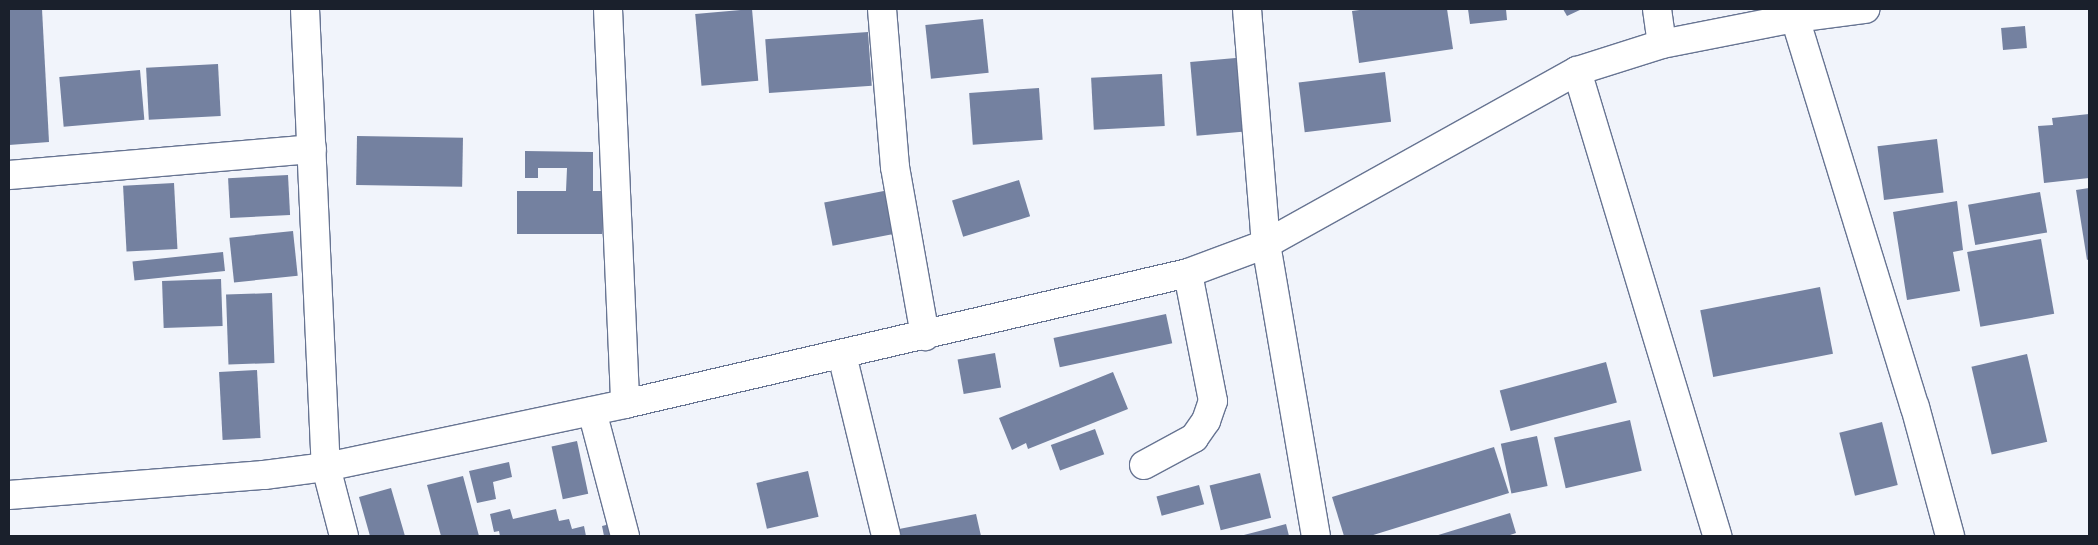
<!DOCTYPE html>
<style>
body{margin:0}
#map{position:relative;width:2098px;height:545px;overflow:hidden;background:#f1f4fb;font-family:Signika,sans-serif}
div>[style]{position:absolute}
.building>*{inset:0;background:#7481a0;transform-origin:0 0}
.roads{filter:drop-shadow(1px 0 #677492) drop-shadow(-1px 0 #677492) drop-shadow(0 1px #677492) drop-shadow(0 -1px #677492)}
.minor>*{height:28px;margin:-14px;padding:0 14px;transform-origin:14px;border-radius:14px;background:#fff}
span{translate:-50% -50%;white-space:nowrap;text-align:center;line-height:1.15;-webkit-text-stroke:5px #fff;paint-order:stroke}
.frame{position:absolute;inset:0;border:10px solid #1a202c;pointer-events:none}
</style>
<div id="map">
<div class="building">
<div style="clip-path:polygon(9px 9px,42px 9px,49px 142px,9px 145px)"></div>
<div style="left:752px;top:9px;width:72px;height:57px;rotate:85deg"></div>
<div style="clip-path:polygon(1367px 9px,1447px 9px,1453px 49px,1359px 63px,1352px 11px)"></div>
<div style="clip-path:polygon(1468px 9px,1506px 9px,1507px 20px,1470px 24px)"></div>
<div style="clip-path:polygon(1563px 9px,1582px 9px,1567px 16px)"></div>
<div style="left:983px;top:19px;width:54px;height:58px;rotate:84deg"></div>
<div style="left:2025px;top:26px;width:22px;height:24px;rotate:85deg"></div>
<div style="left:868px;top:32px;width:54px;height:103px;rotate:86deg"></div>
<div style="left:1247px;top:57px;width:74px;height:57px;rotate:85deg"></div>
<div style="left:218px;top:64px;width:52px;height:72px;rotate:87deg"></div>
<div style="left:140px;top:70px;width:50px;height:81px;rotate:85deg"></div>
<div style="left:1385px;top:72px;width:50px;height:87px;rotate:83deg"></div>
<div style="left:1162px;top:74px;width:52px;height:71px;rotate:87deg"></div>
<div style="left:1039px;top:88px;width:52px;height:70px;rotate:86deg"></div>
<div style="clip-path:polygon(2089px 114px,2089px 178px,2044px 183px,2038px 126px,2053px 125px,2052px 118px)"></div>
<div style="left:357px;top:136px;width:106px;height:49px;rotate:1deg"></div>
<div style="left:1937px;top:139px;width:54px;height:60px;rotate:83deg"></div>
<div style="clip-path:polygon(525px 151px,593px 152px,593px 191px,602px 191px,602px 234px,517px 234px,517px 191px,566px 191px,567px 168px,538px 168px,538px 178px,525px 178px)"></div>
<div style="left:288px;top:175px;width:40px;height:60px;rotate:87deg"></div>
<div style="left:1019px;top:180px;width:38px;height:70px;rotate:73deg"></div>
<div style="left:174px;top:183px;width:66px;height:51px;rotate:87deg"></div>
<div style="clip-path:polygon(2089px 188px,2089px 259px,2087px 260px,2076px 190px)"></div>
<div style="left:889px;top:190px;width:44px;height:66px;rotate:79deg"></div>
<div style="left:2040px;top:192px;width:41px;height:73px;rotate:80deg"></div>
<div style="clip-path:polygon(1957px 201px,1963px 250px,1953px 252px,1960px 291px,1907px 300px,1893px 212px)"></div>
<div style="left:293px;top:231px;width:45px;height:64px;rotate:84deg"></div>
<div style="left:2041px;top:239px;width:76px;height:75px;rotate:80deg"></div>
<div style="left:223px;top:252px;width:19px;height:91px;rotate:84deg"></div>
<div style="left:221px;top:279px;width:47px;height:59px;rotate:88deg"></div>
<div style="left:1820px;top:287px;width:68px;height:122px;rotate:79deg"></div>
<div style="left:272px;top:293px;width:70px;height:46px;rotate:88deg"></div>
<div style="left:1166px;top:314px;width:30px;height:115px;rotate:78deg"></div>
<div style="left:995px;top:353px;width:35px;height:38px;rotate:80deg"></div>
<div style="left:2027px;top:354px;width:90px;height:57px;rotate:77deg"></div>
<div style="left:1606px;top:362px;width:42px;height:110px;rotate:75deg"></div>
<div style="left:257px;top:370px;width:68px;height:38px;rotate:87deg"></div>
<div style="clip-path:polygon(1113px 372px,1128px 409px,1028px 449px,1026px 443px,1012px 450px,999px 418px)"></div>
<div style="left:1630px;top:420px;width:52px;height:78px;rotate:77deg"></div>
<div style="left:1882px;top:422px;width:65px;height:44px;rotate:76deg"></div>
<div style="left:1095px;top:429px;width:27px;height:47px;rotate:70deg"></div>
<div style="left:1537px;top:436px;width:51px;height:37px;rotate:78deg"></div>
<div style="left:577px;top:441px;width:54px;height:26px;rotate:78deg"></div>
<div style="clip-path:polygon(1494px 447px,1509px 493px,1370px 536px,1344px 536px,1332px 497px)"></div>
<div style="clip-path:polygon(509px 462px,512px 477px,493px 482px,496px 499px,477px 503px,469px 471px)"></div>
<div style="left:808px;top:471px;width:47px;height:53px;rotate:77deg"></div>
<div style="left:1260px;top:473px;width:46px;height:52px;rotate:76deg"></div>
<div style="clip-path:polygon(463px 476px,479px 536px,441px 536px,427px 485px)"></div>
<div style="left:1199px;top:485px;width:20px;height:44px;rotate:75deg"></div>
<div style="clip-path:polygon(391px 488px,405px 536px,370px 536px,359px 497px)"></div>
<div style="clip-path:polygon(510px 509px,513px 519px,556px 509px,559px 521px,569px 519px,572px 529px,584px 526px,586px 536px,500px 536px,499px 531px,494px 532px,490px 514px)"></div>
<div style="clip-path:polygon(1510px 513px,1516px 533px,1507px 536px,1435px 536px)"></div>
<div style="clip-path:polygon(976px 514px,981px 536px,900px 536px,899px 529px)"></div>
<div style="clip-path:polygon(614px 523px,618px 536px,604px 536px,602px 526px)"></div>
<div style="clip-path:polygon(1286px 524px,1289px 536px,1240px 536px)"></div>
</div>
<div class="roads">
<div class="minor">
<div style="left:305px;top:9px;width:458px;rotate:87.4deg"></div>
<div style="left:326px;top:467px;width:71px;rotate:75.4deg"></div>
<div style="left:608px;top:9px;width:395px;rotate:87.5deg"></div>
<div style="left:882px;top:9px;width:159px;rotate:85.3deg"></div>
<div style="left:895px;top:167px;width:172px;rotate:79.9deg"></div>
<div style="left:1247px;top:9px;width:236px;rotate:85.4deg"></div>
<div style="left:1266px;top:244px;width:296px;rotate:80.3deg"></div>
<div style="left:1657px;top:9px;width:35px;rotate:82deg"></div>
<div style="left:1795px;top:18px;width:407px;rotate:72.9deg"></div>
<div style="left:1915px;top:407px;width:134px;rotate:74.8deg"></div>
<div style="left:1577px;top:71px;width:486px;rotate:73.2deg"></div>
<div style="left:9px;top:175px;width:304px;rotate:-4.9deg"></div>
<div style="left:842px;top:355px;width:186px;rotate:76.3deg"></div>
<div style="left:592px;top:411px;width:129px;rotate:75.2deg"></div>
<div style="left:1144px;top:465px;width:57px;rotate:-28.4deg"></div>
<div style="left:1194px;top:438px;width:21px;rotate:-55deg"></div>
<div style="left:1206px;top:421px;width:21px;rotate:-71deg"></div>
<div style="left:1213px;top:401px;width:130px;rotate:-101.1deg"></div>
<div style="left:9px;top:495px;width:256px;rotate:-4.5deg"></div>
<div style="left:264px;top:475px;width:63px;rotate:-7.4deg"></div>
<div style="left:326px;top:467px;width:306px;rotate:-11.9deg"></div>
<div style="left:625px;top:404px;width:578px;rotate:-13.1deg"></div>
<div style="left:1188px;top:273px;width:83px;rotate:-20.4deg"></div>
<div style="left:1266px;top:244px;width:356px;rotate:-29.1deg"></div>
<div style="left:1577px;top:71px;width:89px;rotate:-17.6deg"></div>
<div style="left:1662px;top:44px;width:136px;rotate:-11.1deg"></div>
<div style="left:1795px;top:18px;width:71px;rotate:-7.3deg"></div>
</div>
</div>
<div class="frame"></div>
</div>
